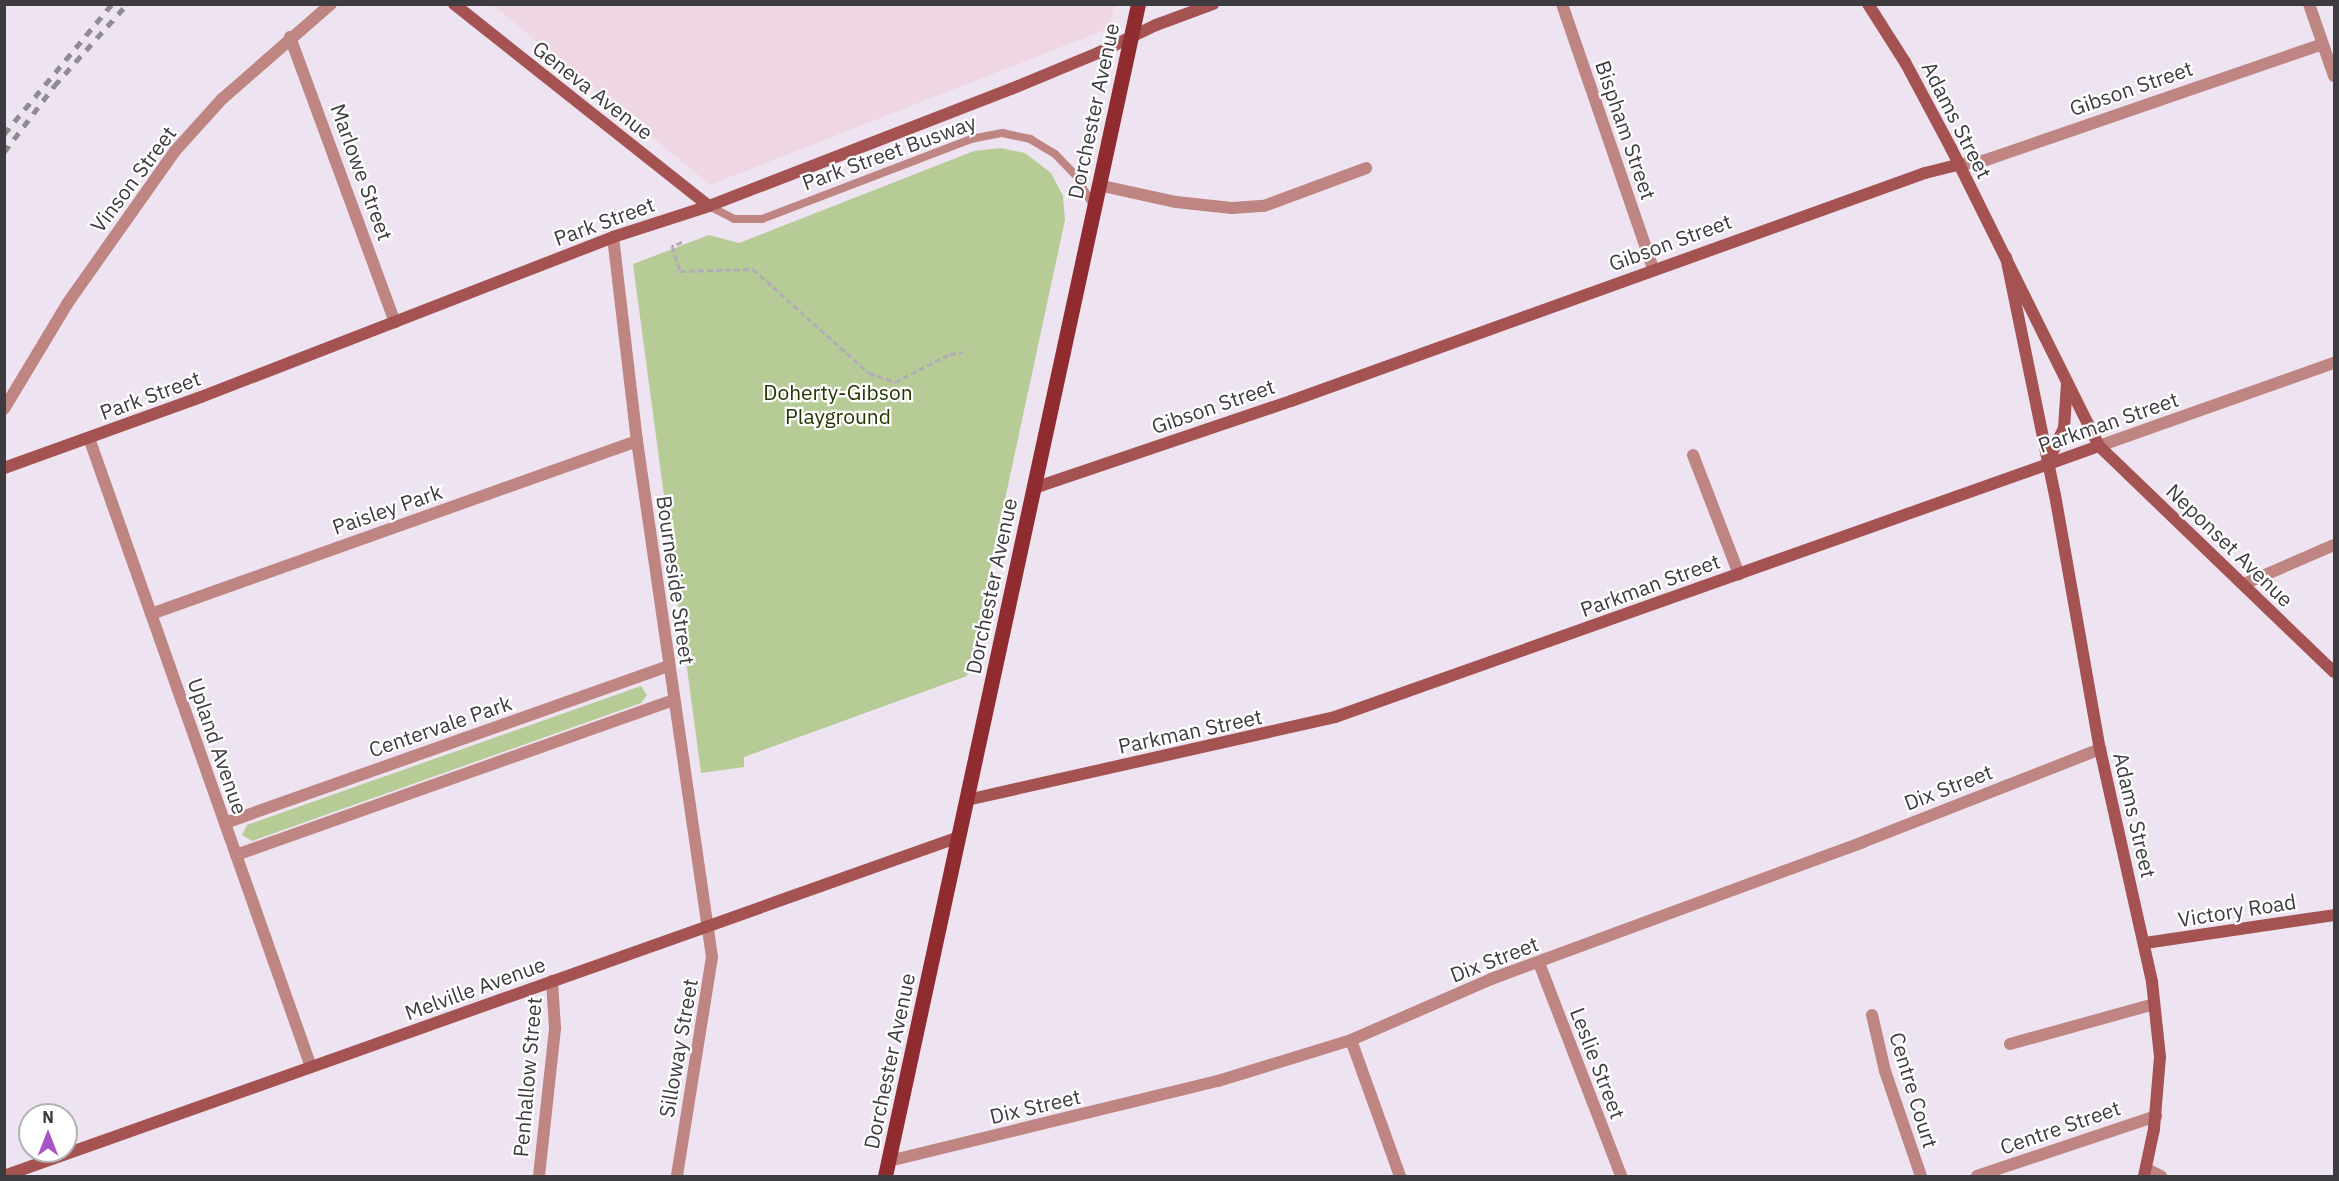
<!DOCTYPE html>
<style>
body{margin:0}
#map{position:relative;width:2339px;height:1181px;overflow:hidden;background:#eee4f1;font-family:"IBM Plex Sans",sans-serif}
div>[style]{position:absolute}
.commercial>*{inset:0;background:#eed7e3}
.green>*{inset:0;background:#b6cb96}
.path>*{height:3px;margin-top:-1.5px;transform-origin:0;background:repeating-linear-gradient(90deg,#b3acb6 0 6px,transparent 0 9px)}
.lane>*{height:8px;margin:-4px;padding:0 4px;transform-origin:4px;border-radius:4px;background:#bf8582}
.street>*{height:12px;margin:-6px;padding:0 6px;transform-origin:6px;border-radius:6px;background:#bf8582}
.secondary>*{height:12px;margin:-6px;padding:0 6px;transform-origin:6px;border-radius:6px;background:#a55352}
.primary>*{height:15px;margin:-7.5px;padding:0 7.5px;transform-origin:7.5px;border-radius:7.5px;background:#902b30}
.rail>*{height:4.5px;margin-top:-2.25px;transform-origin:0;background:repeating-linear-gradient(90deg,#908a93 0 8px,transparent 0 16px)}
span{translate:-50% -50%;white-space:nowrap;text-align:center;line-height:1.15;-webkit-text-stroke:4.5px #fff;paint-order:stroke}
.street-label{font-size:21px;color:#3e3b40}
.park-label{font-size:21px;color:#263500}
.frame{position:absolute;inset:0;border:6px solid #3e3b40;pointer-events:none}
.north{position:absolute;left:18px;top:1103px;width:60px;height:60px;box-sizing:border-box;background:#fff;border:2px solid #b2b1b3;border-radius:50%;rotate:0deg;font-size:16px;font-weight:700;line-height:24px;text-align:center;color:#3e3b40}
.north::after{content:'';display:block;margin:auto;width:21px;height:27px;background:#a856c6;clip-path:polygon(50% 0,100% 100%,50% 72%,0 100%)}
</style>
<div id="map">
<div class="commercial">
<div style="clip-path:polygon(493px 5px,492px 5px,1115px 5px,1110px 28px,710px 185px)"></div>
</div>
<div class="green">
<div style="clip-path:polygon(1000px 148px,1025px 153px,1051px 173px,1063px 196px,1065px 220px,967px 676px,744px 757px,744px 767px,701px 773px,633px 264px,709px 235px,739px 243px,974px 151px)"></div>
<div style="clip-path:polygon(641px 686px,647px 695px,641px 703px,252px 841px,242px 835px,247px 825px)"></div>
</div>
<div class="path">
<div style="left:682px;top:242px;width:11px;rotate:158deg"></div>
<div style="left:672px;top:246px;width:26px;rotate:72deg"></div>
<div style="left:680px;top:271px;width:73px;rotate:-1.6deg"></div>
<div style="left:753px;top:269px;width:156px;rotate:41.9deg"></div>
<div style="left:869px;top:373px;width:28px;rotate:19deg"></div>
<div style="left:895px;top:382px;width:62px;rotate:-27deg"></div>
<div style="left:950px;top:354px;width:13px;rotate:-9deg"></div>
</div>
<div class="lane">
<div style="left:709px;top:206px;width:28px;rotate:27deg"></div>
<div style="left:734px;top:219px;width:28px"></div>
<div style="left:762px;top:219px;width:224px;rotate:-20.9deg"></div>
<div style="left:971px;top:139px;width:32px;rotate:-11deg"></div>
<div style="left:1002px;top:133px;width:29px;rotate:12deg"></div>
<div style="left:1030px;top:139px;width:29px;rotate:31deg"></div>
<div style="left:1055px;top:154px;width:30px;rotate:46deg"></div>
<div style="left:1076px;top:176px;width:34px;rotate:60deg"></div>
</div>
<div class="street">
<div style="left:1562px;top:4px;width:279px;rotate:71deg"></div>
<div style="left:2309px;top:4px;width:76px;rotate:70.9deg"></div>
<div style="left:290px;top:37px;width:304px;rotate:69.8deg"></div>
<div style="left:1958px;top:165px;width:28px;rotate:-10deg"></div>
<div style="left:1986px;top:160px;width:356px;rotate:-19deg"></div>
<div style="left:1098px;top:185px;width:80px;rotate:12.3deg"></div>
<div style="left:1176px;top:202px;width:56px;rotate:6.1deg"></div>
<div style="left:1232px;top:208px;width:32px;rotate:-4deg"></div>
<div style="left:1264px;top:206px;width:109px;rotate:-20.4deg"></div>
<div style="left:613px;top:237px;width:205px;rotate:83.3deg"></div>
<div style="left:637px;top:441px;width:521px;rotate:81.73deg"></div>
<div style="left:712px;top:957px;width:222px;rotate:99.1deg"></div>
<div style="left:4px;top:409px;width:122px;rotate:-59deg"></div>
<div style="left:67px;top:304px;width:187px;rotate:-54.8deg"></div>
<div style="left:175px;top:151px;width:70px;rotate:-47.9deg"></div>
<div style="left:222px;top:99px;width:145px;rotate:-41.1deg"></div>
<div style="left:89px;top:438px;width:667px;rotate:70.56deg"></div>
<div style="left:2099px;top:446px;width:249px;rotate:-19.5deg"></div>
<div style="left:1693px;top:455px;width:128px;rotate:68.9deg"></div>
<div style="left:2244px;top:584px;width:98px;rotate:-23.4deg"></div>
<div style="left:151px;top:614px;width:516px;rotate:-19.59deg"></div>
<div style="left:225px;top:823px;width:470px;rotate:-19.5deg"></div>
<div style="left:236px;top:855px;width:464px;rotate:-19.5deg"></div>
<div style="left:1539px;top:963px;width:228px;rotate:68.9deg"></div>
<div style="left:1872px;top:1015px;width:57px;rotate:76.9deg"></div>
<div style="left:1885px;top:1071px;width:111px;rotate:71.1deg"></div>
<div style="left:1351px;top:1040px;width:145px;rotate:70.2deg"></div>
<div style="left:2010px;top:1044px;width:149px;rotate:-15.5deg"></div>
<div style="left:889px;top:1161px;width:339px;rotate:-13.7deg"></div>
<div style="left:1218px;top:1081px;width:139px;rotate:-17.1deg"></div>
<div style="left:1351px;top:1040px;width:153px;rotate:-23.5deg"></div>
<div style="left:1491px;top:979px;width:396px;rotate:-20.2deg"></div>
<div style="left:1863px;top:842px;width:255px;rotate:-21.4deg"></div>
<div style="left:2147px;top:1169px;width:16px;rotate:27deg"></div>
<div style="left:539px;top:1176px;width:149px;rotate:-83.8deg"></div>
<div style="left:555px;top:1028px;width:47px;rotate:-93.7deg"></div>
<div style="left:1977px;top:1176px;width:189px;rotate:-18.5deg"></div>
</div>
<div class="secondary">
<div style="left:454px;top:4px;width:325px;rotate:38.4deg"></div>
<div style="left:1868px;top:4px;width:69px;rotate:57.5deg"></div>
<div style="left:1905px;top:62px;width:98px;rotate:61.9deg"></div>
<div style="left:1951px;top:148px;width:333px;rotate:63.6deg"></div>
<div style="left:2099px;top:446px;width:326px;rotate:43.9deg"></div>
<div style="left:2006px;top:257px;width:243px;rotate:78.4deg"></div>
<div style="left:2055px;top:495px;width:258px;rotate:80deg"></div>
<div style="left:2100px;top:749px;width:239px;rotate:77.4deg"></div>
<div style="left:2152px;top:982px;width:75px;rotate:83.9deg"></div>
<div style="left:2160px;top:1057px;width:72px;rotate:94.8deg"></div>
<div style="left:2154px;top:1129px;width:48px;rotate:102deg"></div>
<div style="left:2047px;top:463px;width:39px;rotate:-64deg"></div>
<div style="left:2064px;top:428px;width:45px;rotate:-86.2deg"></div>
<div style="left:4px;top:468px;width:209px;rotate:-19.8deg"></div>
<div style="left:201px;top:397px;width:442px;rotate:-21.2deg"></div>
<div style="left:613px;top:237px;width:101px;rotate:-17.9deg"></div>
<div style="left:709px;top:206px;width:324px;rotate:-21.2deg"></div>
<div style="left:1011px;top:89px;width:94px;rotate:-22.5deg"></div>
<div style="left:1098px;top:53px;width:64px;rotate:-25.8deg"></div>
<div style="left:1156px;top:25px;width:61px;rotate:-20.2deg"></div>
<div style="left:1034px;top:488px;width:271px;rotate:-18.7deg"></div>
<div style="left:1291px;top:401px;width:674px;rotate:-19.78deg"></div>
<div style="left:1925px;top:173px;width:34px;rotate:-14deg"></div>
<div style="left:967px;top:800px;width:377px;rotate:-12.7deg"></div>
<div style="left:1335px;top:717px;width:811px;rotate:-19.53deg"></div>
<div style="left:2145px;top:943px;width:191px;rotate:-8.4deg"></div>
<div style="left:4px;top:1176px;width:1013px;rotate:-19.54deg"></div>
</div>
<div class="primary">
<div style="left:885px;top:1176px;width:1199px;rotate:-77.82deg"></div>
</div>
<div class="rail">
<div style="left:4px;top:134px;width:169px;rotate:-50.3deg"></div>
<div style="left:4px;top:152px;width:83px;rotate:-52.9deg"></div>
<div style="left:54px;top:86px;width:110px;rotate:-48.3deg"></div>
</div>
<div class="street-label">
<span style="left:2131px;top:88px;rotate:-19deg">Gibson Street</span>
<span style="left:593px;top:90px;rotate:38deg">Geneva Avenue</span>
<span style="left:1093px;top:111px;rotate:-78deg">Dorchester Avenue</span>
<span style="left:1957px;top:120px;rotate:63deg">Adams Street</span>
<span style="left:1626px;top:130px;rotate:71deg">Bispham Street</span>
<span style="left:889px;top:152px;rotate:-20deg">Park Street Busway</span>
<span style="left:362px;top:172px;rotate:70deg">Marlowe Street</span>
<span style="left:133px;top:179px;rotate:-53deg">Vinson Street</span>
<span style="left:604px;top:221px;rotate:-20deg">Park Street</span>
<span style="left:1670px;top:242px;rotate:-20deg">Gibson Street</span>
<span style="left:150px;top:395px;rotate:-20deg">Park Street</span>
<span style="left:1213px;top:406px;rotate:-19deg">Gibson Street</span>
<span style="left:2108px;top:422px;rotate:-19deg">Parkman Street</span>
<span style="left:387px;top:509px;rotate:-19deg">Paisley Park</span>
<span style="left:2230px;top:545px;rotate:44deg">Neponset Avenue</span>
<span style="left:676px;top:580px;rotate:82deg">Bourneside Street</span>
<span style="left:1650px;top:585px;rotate:-20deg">Parkman Street</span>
<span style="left:991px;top:586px;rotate:-78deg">Dorchester Avenue</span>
<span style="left:440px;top:726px;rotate:-19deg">Centervale Park</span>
<span style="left:1190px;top:731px;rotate:-12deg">Parkman Street</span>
<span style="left:218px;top:746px;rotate:71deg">Upland Avenue</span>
<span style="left:1948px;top:787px;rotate:-21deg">Dix Street</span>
<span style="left:2135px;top:815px;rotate:77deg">Adams Street</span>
<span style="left:2237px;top:910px;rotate:-9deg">Victory Road</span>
<span style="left:1494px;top:959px;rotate:-21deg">Dix Street</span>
<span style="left:475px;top:988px;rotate:-20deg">Melville Avenue</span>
<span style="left:678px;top:1048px;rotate:-80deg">Silloway Street</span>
<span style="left:889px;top:1061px;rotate:-78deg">Dorchester Avenue</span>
<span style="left:1598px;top:1063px;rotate:69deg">Leslie Street</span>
<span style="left:527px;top:1077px;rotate:-85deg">Penhallow Street</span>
<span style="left:1914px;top:1090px;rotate:73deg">Centre Court</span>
<span style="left:1035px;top:1106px;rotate:-13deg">Dix Street</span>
<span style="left:2060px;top:1127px;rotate:-19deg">Centre Street</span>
</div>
<div class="park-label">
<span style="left:838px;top:404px">Doherty-Gibson<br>Playground</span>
</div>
<div class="frame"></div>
<div class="north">N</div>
</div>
